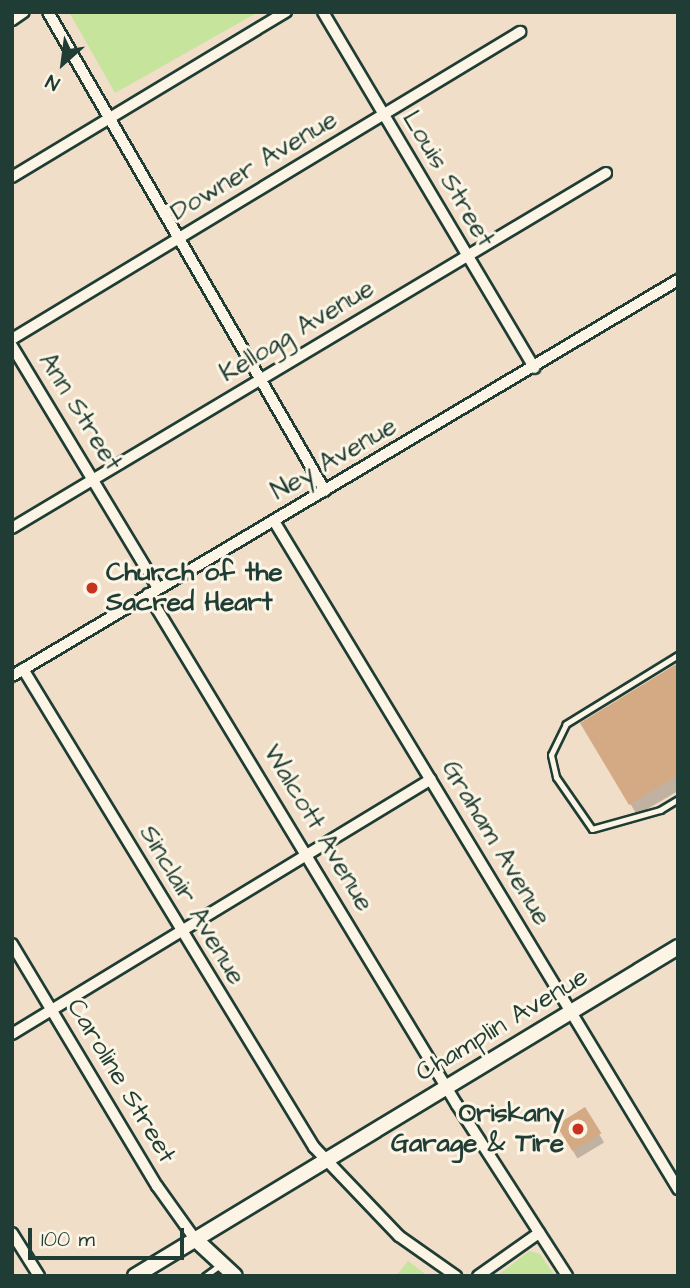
<!DOCTYPE html>
<style>
body{margin:0}
#map{position:relative;width:690px;height:1288px;overflow:hidden;background:#f0dec8;font-family:"Architects Daughter",sans-serif}
div>[style]{position:absolute}
.green>*{inset:0;background:#c6e49c}
.shadow>*{inset:0;background:#0003;transform-origin:0 0}
.building>*{inset:0;background:#d4aa85;transform-origin:0 0}
.roads{filter:drop-shadow(2px 0 #1f3d34) drop-shadow(-2px 0 #1f3d34) drop-shadow(0 2px #1f3d34) drop-shadow(0 -2px #1f3d34)}
.service>*{height:5px;margin:-2.5px;padding:0 2.5px;transform-origin:2.5px;border-radius:2.5px;background:#fcf5e5}
.minor>*{height:10px;margin:-5px;padding:0 5px;transform-origin:5px;border-radius:5px;background:#fcf5e5}
.tertiary>*{height:14px;margin:-7px;padding:0 7px;transform-origin:7px;border-radius:7px;background:#fcf5e5}
.dots>*{width:19px;height:19px;translate:-50% -50%;box-sizing:border-box;border:4px solid #fcf5e5;border-radius:50%}
span{translate:-50% -50%;white-space:nowrap;text-align:center;line-height:1.15;-webkit-text-stroke:6px #fcf5e5;paint-order:stroke}
.street-label{font-size:26px;color:#1f3d34}
.poi-label{font-size:26px;color:#1f3d34;font-weight:700}
.left{translate:0 -50%;text-align:left}
.right{translate:-100% -50%;text-align:right}
.frame{position:absolute;inset:0;border:14px solid #1f3d34;pointer-events:none}
.north{position:absolute;left:28px;top:28px;width:70px;height:70px;-webkit-text-stroke:5px #fcf5e5;paint-order:stroke;rotate:208deg;font-size:19px;font-weight:700;line-height:28px;text-align:center;color:#1f3d34}
.north::after{content:'';display:block;margin:auto;width:24px;height:32px;background:#1f3d34;clip-path:polygon(50% 0,100% 100%,50% 72%,0 100%)}
.scale{position:absolute;left:28px;top:1228px;width:156px;height:32px;box-sizing:border-box;border:4px solid #1f3d34;border-top:0;padding-left:9px;font-size:21px;line-height:24px;white-space:nowrap;color:#1f3d34;-webkit-text-stroke:5px #fcf5e5;paint-order:stroke}
</style>
<div id="map">
<div class="green">
<div style="clip-path:polygon(69px 12px,258px 12px,115px 93px)"></div>
<div style="clip-path:polygon(529px 1251px,540px 1254px,555px 1276px,497px 1276px)"></div>
<div style="clip-path:polygon(408px 1261px,428px 1276px,396px 1276px)"></div>
</div>
<div class="shadow">
<div style="clip-path:polygon(678px 665px,678px 791px,637px 815px,582px 723px)"></div>
<div style="left:584px;top:1109px;width:39px;height:31px;rotate:59deg"></div>
</div>
<div class="building">
<div style="clip-path:polygon(678px 663px,678px 775px,629px 805px,580px 723px)"></div>
<div style="left:585px;top:1107px;width:31px;height:34px;rotate:58deg"></div>
</div>
<div class="roads">
<div class="service">
<div style="left:678px;top:655px;width:132px;rotate:148.4deg"></div>
<div style="left:566px;top:724px;width:34px;rotate:116deg"></div>
<div style="left:551px;top:755px;width:23px;rotate:77deg"></div>
<div style="left:556px;top:777px;width:63px;rotate:55.3deg"></div>
<div style="left:592px;top:829px;width:71px;rotate:-15.6deg"></div>
<div style="left:660px;top:810px;width:21px;rotate:-31deg"></div>
<div style="left:205px;top:1276px;width:19px;rotate:-36deg"></div>
</div>
<div class="minor">
<div style="left:48px;top:12px;width:553px;rotate:59.96deg"></div>
<div style="left:323px;top:12px;width:414px;rotate:59.3deg"></div>
<div style="left:12px;top:20px;width:14px;rotate:-34deg"></div>
<div style="left:12px;top:177px;width:320px;rotate:-31.1deg"></div>
<div style="left:12px;top:339px;width:594px;rotate:-31.15deg"></div>
<div style="left:12px;top:346px;width:283px;rotate:58.9deg"></div>
<div style="left:274px;top:521px;width:781px;rotate:58.83deg"></div>
<div style="left:12px;top:528px;width:692px;rotate:-30.86deg"></div>
<div style="left:148px;top:594px;width:597px;rotate:58.84deg"></div>
<div style="left:457px;top:1105px;width:203px;rotate:57.2deg"></div>
<div style="left:23px;top:669px;width:560px;rotate:58.67deg"></div>
<div style="left:314px;top:1147px;width:123px;rotate:46.3deg"></div>
<div style="left:399px;top:1236px;width:70px;rotate:35.1deg"></div>
<div style="left:12px;top:676px;width:775px;rotate:-30.74deg"></div>
<div style="left:12px;top:944px;width:282px;rotate:59.1deg"></div>
<div style="left:157px;top:1186px;width:65px;rotate:54.4deg"></div>
<div style="left:12px;top:1034px;width:490px;rotate:-31.3deg"></div>
<div style="left:12px;top:1233px;width:51px;rotate:57.9deg"></div>
<div style="left:478px;top:1276px;width:75px;rotate:-35.2deg"></div>
</div>
<div class="tertiary">
<div style="left:195px;top:1239px;width:54px;rotate:42.8deg"></div>
<div style="left:135px;top:1276px;width:635px;rotate:-31.21deg"></div>
</div>
</div>
<div class="dots">
<div style="left:92px;top:588px;background:#c8321e"></div>
<div style="left:578px;top:1129px;background:#c8321e"></div>
</div>
<div class="street-label">
<span style="left:254px;top:166px;rotate:-31deg">Downer Avenue</span>
<span style="left:448px;top:179px;rotate:59deg">Louis Street</span>
<span style="left:297px;top:331px;rotate:-31deg">Kellogg Avenue</span>
<span style="left:80px;top:412px;rotate:58deg">Ann Street</span>
<span style="left:334px;top:459px;rotate:-30deg">Ney Avenue</span>
<span style="left:318px;top:828px;rotate:59deg">Walcott Avenue</span>
<span style="left:496px;top:843px;rotate:59deg">Graham Avenue</span>
<span style="left:192px;top:905px;rotate:59deg">Sinclair Avenue</span>
<span style="left:502px;top:1025px;rotate:-31deg">Champlin Avenue</span>
<span style="left:121px;top:1081px;rotate:59deg">Caroline Street</span>
</div>
<div class="poi-label">
<span class="left" style="left:106px;top:588px">Church of the<br>Sacred Heart</span>
<span class="right" style="left:564px;top:1129px">Oriskany<br>Garage &amp; Tire</span>
</div>
<div class="frame"></div>
<div class="north">N</div>
<div class="scale">100 m</div>
</div>
